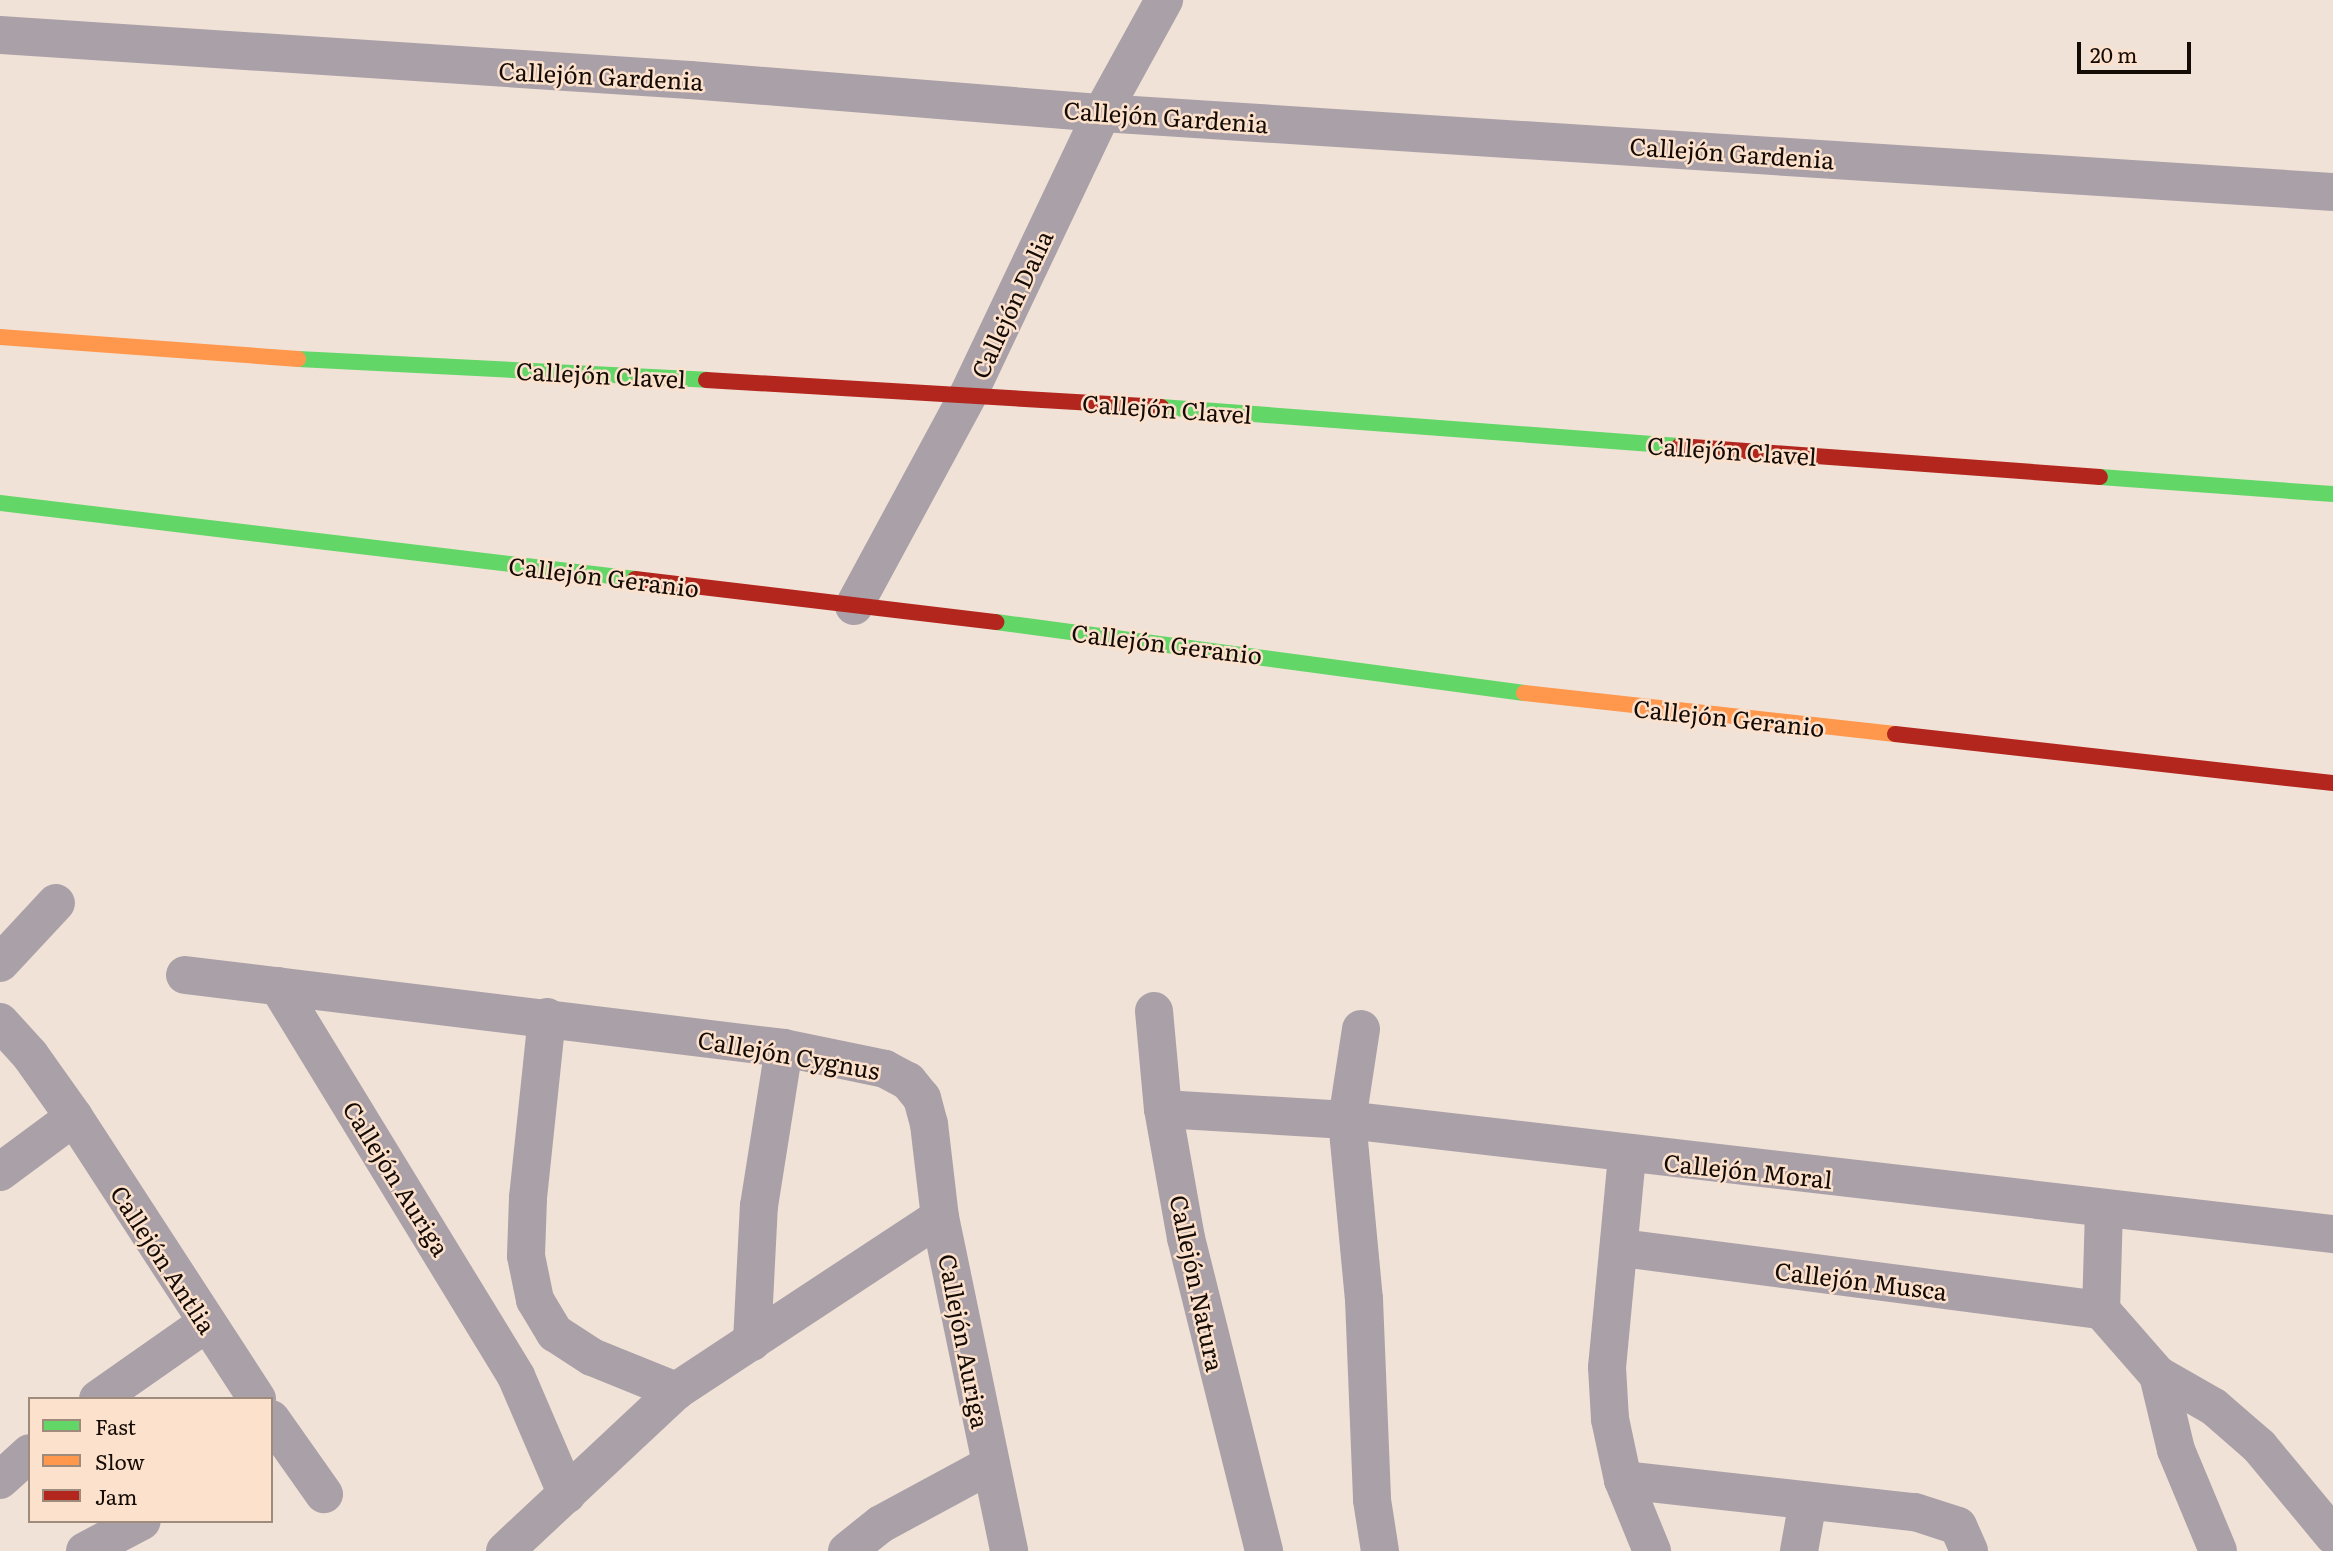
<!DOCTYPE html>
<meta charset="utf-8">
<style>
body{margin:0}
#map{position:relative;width:2333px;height:1551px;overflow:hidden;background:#f1e2d7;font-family:Literata,serif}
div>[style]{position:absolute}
.street>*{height:38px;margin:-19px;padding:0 19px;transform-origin:19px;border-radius:19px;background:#aaa0a8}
.fast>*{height:16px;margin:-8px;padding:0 8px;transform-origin:8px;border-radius:8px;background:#63d668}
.slow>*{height:16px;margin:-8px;padding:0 8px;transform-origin:8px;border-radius:8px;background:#ff974d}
.jam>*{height:16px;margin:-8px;padding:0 8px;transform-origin:8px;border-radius:8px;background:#b3261e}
span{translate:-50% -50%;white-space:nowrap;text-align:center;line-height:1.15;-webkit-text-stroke:5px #fce1cc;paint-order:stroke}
.street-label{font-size:24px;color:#140b05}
.legend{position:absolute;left:28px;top:1397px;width:245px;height:126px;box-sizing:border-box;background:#fce1cc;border:2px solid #9f8b7c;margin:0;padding:9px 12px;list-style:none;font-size:21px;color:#140b05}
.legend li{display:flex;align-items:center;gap:14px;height:35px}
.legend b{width:35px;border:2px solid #9f8b7c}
.scale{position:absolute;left:2077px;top:42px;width:114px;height:32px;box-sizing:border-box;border:4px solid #140b05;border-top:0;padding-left:9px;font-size:21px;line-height:24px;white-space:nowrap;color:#140b05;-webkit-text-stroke:5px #fce1cc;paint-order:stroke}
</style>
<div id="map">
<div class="street">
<div style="left:0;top:35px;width:691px;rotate:3.73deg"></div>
<div style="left:690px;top:80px;width:413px;rotate:4.6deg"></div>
<div style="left:1102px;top:113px;width:1234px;rotate:3.67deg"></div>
<div style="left:854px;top:606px;width:242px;rotate:-61.6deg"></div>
<div style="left:969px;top:393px;width:310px;rotate:-64.6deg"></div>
<div style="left:1102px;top:113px;width:129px;rotate:-61.2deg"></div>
<div style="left:0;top:963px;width:82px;rotate:-47deg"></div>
<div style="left:185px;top:975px;width:603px;rotate:6.95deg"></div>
<div style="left:784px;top:1048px;width:103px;rotate:11.7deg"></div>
<div style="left:885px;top:1069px;width:26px;rotate:28deg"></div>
<div style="left:908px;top:1081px;width:22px;rotate:51deg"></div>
<div style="left:922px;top:1098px;width:27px;rotate:75deg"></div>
<div style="left:929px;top:1124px;width:94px;rotate:83.3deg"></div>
<div style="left:940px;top:1217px;width:341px;rotate:78.3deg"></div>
<div style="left:278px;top:986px;width:457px;rotate:58.6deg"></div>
<div style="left:516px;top:1376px;width:129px;rotate:66.8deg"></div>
<div style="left:1154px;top:1011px;width:98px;rotate:84.8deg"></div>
<div style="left:1163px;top:1109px;width:131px;rotate:79.9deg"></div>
<div style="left:1186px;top:1238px;width:323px;rotate:76deg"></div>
<div style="left:547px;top:1017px;width:182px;rotate:96deg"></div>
<div style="left:528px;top:1198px;width:58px;rotate:92deg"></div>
<div style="left:526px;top:1256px;width:45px;rotate:78.4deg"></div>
<div style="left:535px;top:1300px;width:39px;rotate:59deg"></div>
<div style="left:555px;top:1333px;width:44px;rotate:33deg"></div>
<div style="left:592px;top:1357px;width:91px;rotate:22deg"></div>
<div style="left:0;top:1022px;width:45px;rotate:47.7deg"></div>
<div style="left:30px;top:1055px;width:76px;rotate:54.6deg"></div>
<div style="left:74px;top:1117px;width:336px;rotate:57deg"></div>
<div style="left:1361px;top:1029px;width:92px;rotate:98.7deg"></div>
<div style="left:1347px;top:1120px;width:180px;rotate:84.6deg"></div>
<div style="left:1364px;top:1299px;width:201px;rotate:87.7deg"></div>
<div style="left:1372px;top:1500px;width:52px;rotate:81.1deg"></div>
<div style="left:1163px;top:1109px;width:184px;rotate:3.4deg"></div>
<div style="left:1347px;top:1120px;width:993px;rotate:6.6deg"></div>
<div style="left:1627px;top:1156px;width:212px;rotate:95.4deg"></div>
<div style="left:1607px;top:1367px;width:52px;rotate:86.7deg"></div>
<div style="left:1610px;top:1419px;width:62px;rotate:78deg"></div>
<div style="left:1623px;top:1480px;width:77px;rotate:67.8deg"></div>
<div style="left:0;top:1172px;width:92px;rotate:-36.6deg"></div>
<div style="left:2104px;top:1210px;width:100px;rotate:91.7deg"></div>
<div style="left:2101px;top:1310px;width:86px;rotate:48.8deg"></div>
<div style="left:2158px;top:1375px;width:64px;rotate:29.7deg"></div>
<div style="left:2214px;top:1407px;width:60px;rotate:40.9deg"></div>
<div style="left:2259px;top:1446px;width:116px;rotate:50.3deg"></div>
<div style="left:1622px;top:1248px;width:483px;rotate:7.4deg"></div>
<div style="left:752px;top:1342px;width:136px;rotate:-87.1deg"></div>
<div style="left:759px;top:1206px;width:160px;rotate:-81deg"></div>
<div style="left:2158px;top:1375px;width:77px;rotate:76.5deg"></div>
<div style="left:2176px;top:1450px;width:109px;rotate:67.4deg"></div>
<div style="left:98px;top:1399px;width:131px;rotate:-35deg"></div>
<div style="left:271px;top:1419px;width:92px;rotate:54.8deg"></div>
<div style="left:0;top:1480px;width:40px;rotate:-42deg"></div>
<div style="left:1623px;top:1480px;width:294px;rotate:6.3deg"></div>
<div style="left:1915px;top:1512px;width:45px;rotate:18deg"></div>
<div style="left:1958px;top:1526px;width:27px;rotate:66deg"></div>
<div style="left:85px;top:1551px;width:64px;rotate:-27.8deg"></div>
<div style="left:505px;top:1551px;width:234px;rotate:-43.1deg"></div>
<div style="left:676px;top:1391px;width:316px;rotate:-33.4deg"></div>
<div style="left:847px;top:1551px;width:43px;rotate:-38.5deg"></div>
<div style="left:881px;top:1524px;width:124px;rotate:-28.4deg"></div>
<div style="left:1799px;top:1551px;width:51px;rotate:-79.8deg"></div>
</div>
<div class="fast">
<div style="left:298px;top:359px;width:409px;rotate:2.9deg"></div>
<div style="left:1161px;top:407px;width:519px;rotate:4.31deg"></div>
<div style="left:2100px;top:477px;width:234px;rotate:4.2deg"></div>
<div style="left:0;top:503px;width:640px;rotate:6.82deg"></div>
<div style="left:996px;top:622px;width:533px;rotate:7.66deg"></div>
</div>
<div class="slow">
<div style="left:0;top:337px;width:299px;rotate:4.2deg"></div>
<div style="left:1524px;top:693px;width:373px;rotate:6.3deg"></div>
</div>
<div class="jam">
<div style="left:706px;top:380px;width:456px;rotate:3.4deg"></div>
<div style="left:1679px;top:446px;width:422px;rotate:4.2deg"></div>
<div style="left:635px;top:579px;width:364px;rotate:6.8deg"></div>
<div style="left:1895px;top:734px;width:441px;rotate:6.4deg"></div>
</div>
<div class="street-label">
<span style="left:601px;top:75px;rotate:3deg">Callejón Gardenia</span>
<span style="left:1166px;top:116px;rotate:4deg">Callejón Gardenia</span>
<span style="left:1732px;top:152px;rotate:4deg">Callejón Gardenia</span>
<span style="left:1011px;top:304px;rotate:-65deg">Callejón Dalia</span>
<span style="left:601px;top:374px;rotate:3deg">Callejón Clavel</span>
<span style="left:1167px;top:408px;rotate:4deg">Callejón Clavel</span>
<span style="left:1732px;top:450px;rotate:4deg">Callejón Clavel</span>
<span style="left:604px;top:576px;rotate:7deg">Callejón Geranio</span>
<span style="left:1167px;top:643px;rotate:7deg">Callejón Geranio</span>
<span style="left:1729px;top:717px;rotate:6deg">Callejón Geranio</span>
<span style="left:789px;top:1054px;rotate:10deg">Callejón Cygnus</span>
<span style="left:1748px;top:1170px;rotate:6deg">Callejón Moral</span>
<span style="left:397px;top:1178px;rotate:58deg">Callejón Auriga</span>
<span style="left:164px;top:1259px;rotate:57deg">Callejón Antlia</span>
<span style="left:1861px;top:1280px;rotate:7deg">Callejón Musca</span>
<span style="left:1198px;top:1283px;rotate:78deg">Callejón Natura</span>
<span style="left:965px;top:1341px;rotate:79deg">Callejón Auriga</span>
</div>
<ul class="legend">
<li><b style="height:9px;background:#63d668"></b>Fast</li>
<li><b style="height:9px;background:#ff974d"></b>Slow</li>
<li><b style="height:9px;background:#b3261e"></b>Jam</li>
</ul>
<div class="scale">20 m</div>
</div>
